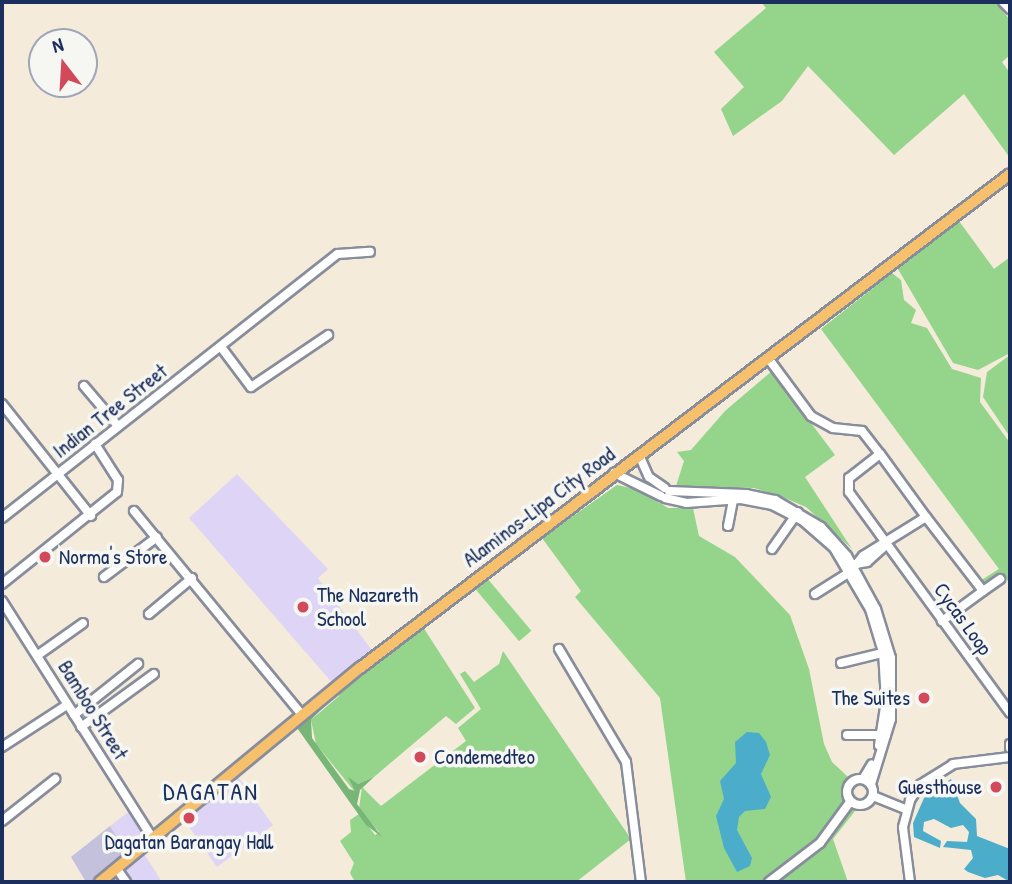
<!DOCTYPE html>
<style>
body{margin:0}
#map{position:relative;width:1012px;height:884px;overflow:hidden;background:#f4ebda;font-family:"Patrick Hand",sans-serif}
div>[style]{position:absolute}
.built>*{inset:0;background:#ded5f6}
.industrial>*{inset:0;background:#c3c1dc}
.green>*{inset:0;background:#94d48b;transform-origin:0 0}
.forest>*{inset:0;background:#77b677}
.water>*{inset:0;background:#4cadcb}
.roads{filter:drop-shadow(2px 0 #888d9c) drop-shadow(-2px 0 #888d9c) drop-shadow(0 2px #888d9c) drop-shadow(0 -2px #888d9c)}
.minor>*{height:8px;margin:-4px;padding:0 4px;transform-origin:4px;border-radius:4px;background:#fff}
.minor>.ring{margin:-4px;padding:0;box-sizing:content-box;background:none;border:8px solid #fff;border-radius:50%}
.major>*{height:10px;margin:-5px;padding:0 5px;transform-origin:5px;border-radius:5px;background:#f7c06c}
.dots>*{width:19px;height:19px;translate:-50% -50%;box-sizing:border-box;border:4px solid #f6f6f2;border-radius:50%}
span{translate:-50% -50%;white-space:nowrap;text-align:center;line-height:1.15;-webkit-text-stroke:7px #f6f6f2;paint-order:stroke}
.street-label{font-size:21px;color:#1b2f5e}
.poi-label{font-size:21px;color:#1b2f5e}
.left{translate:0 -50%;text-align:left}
.right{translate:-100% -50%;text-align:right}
.quarter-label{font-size:24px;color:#1b2f5e;letter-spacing:2px}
.frame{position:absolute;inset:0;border:4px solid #1b2f5e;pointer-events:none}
.north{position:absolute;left:28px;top:28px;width:70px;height:70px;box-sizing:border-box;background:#f6f6f2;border:2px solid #9ea6b7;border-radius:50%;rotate:343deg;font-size:19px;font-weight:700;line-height:28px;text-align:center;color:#1b2f5e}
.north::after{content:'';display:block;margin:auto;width:24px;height:32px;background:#d1495b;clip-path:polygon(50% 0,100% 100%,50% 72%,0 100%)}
</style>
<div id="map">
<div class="built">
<div style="clip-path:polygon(237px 474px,328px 569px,318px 578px,374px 653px,335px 686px,189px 518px)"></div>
<div style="clip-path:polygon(236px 774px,273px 825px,217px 867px,187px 824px,194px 818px,191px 813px)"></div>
<div style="clip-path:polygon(130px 811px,147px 838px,128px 855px,110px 826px)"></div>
<div style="clip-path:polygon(143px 852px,162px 882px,131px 882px,124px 870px)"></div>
</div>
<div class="industrial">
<div style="clip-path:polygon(110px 826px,128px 855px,95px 882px,86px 882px,71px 857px)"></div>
</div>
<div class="green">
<div style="clip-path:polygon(761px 2px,995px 2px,1010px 20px,1010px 55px,1002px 62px,1010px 73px,1010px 158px,964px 94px,894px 155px,808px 66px,782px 101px,733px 136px,721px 109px,744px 87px,714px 52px,766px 8px)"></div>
<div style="clip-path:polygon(959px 221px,994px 269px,1010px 257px,1010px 353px,978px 370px,953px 363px,898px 269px)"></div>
<div style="clip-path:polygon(892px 273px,901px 280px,904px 300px,916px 310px,911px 323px,927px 328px,952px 369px,981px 378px,980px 402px,1010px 443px,1010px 584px,1002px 573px,987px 583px,980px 581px,999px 569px,821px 329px)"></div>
<div style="clip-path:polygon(1010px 355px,1010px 437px,983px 397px,987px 372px)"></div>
<div style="clip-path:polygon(772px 371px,835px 455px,805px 477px,852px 549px,806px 507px,785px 498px,754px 488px,676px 486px,684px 461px,677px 452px,691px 450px,725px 411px)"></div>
<div style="clip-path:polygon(617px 485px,639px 490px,668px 508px,693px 508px,699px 536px,735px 557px,790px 615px,809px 669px,824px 744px,832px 762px,848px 777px,842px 795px,855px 811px,833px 839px,848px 882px,686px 882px,660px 698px,575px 597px,581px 591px,542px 538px)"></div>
<div style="left:487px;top:578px;width:69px;height:16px;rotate:50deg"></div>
<div style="clip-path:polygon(423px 627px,475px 708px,456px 724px,446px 716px,374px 777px,358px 784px,355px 792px,316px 744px,311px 720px,339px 696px,340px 689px)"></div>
<div style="clip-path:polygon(503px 651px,631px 839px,576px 882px,355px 882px,350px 873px,354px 863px,340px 841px,351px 832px,350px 820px,359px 814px,375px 835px,379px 832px,359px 809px,362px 787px,381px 806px,466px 741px,458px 728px,481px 709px,460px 674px,465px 671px,474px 682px,499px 664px)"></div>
</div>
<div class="forest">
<div style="clip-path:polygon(341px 689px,311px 720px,312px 738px,349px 789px,355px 791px,348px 777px,358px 784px,374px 777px,360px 790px,357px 804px,382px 837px,366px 825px,295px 725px)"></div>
</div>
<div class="water">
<div style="clip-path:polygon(747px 732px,759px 733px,766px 742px,770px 755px,761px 774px,771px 797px,765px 809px,745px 811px,739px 817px,737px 830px,752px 858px,750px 866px,737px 872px,724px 848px,716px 816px,724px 799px,720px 781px,736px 763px,735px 742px)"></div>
<div style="clip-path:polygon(951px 779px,960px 803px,976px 819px,977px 836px,1010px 849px,1010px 882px,998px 875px,985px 878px,968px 872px,964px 869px,973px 858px,971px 850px,943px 847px,947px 841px,967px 842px,969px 832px,963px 825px,951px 828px,934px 819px,924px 822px,923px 831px,941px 841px,940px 848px,914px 837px,913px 823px,924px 798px)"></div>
</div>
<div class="roads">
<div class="minor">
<div style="left:1003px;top:2px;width:10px;rotate:45deg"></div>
<div style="left:221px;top:347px;width:50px;rotate:53.1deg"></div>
<div style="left:251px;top:387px;width:93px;rotate:-34deg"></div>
<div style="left:768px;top:358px;width:72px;rotate:53.4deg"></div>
<div style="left:811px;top:416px;width:25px;rotate:29deg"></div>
<div style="left:833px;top:428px;width:29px;rotate:6deg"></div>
<div style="left:862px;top:431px;width:29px;rotate:52deg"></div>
<div style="left:84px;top:386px;width:52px;rotate:49.6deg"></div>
<div style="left:2px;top:404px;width:143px;rotate:51.5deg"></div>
<div style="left:639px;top:455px;width:24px;rotate:66deg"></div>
<div style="left:649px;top:477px;width:19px;rotate:35deg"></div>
<div style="left:614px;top:473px;width:52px;rotate:26.1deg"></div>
<div style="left:669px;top:491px;width:77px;rotate:2.2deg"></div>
<div style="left:746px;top:494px;width:30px;rotate:12deg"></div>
<div style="left:775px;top:500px;width:53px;rotate:30.4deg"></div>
<div style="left:821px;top:527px;width:39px;rotate:48deg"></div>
<div style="left:847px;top:556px;width:60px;rotate:61.3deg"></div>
<div style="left:876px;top:609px;width:51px;rotate:73deg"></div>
<div style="left:891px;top:658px;width:61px;rotate:90deg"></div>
<div style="left:891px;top:719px;width:68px;rotate:107.1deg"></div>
<div style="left:665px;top:498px;width:22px;rotate:13deg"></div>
<div style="left:686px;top:503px;width:55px;rotate:-4.2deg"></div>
<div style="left:741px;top:499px;width:32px;rotate:11deg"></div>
<div style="left:772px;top:505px;width:34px;rotate:27deg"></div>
<div style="left:802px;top:520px;width:43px;rotate:41.2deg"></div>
<div style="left:834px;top:548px;width:71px;rotate:59.5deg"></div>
<div style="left:870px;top:609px;width:45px;rotate:73.2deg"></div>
<div style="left:883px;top:652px;width:49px;rotate:86.5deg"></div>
<div style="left:886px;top:701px;width:45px;rotate:99deg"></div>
<div style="left:134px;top:511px;width:264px;rotate:50.5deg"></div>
<div style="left:926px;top:517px;width:78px;rotate:-126.1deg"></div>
<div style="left:880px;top:454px;width:39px;rotate:142deg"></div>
<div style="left:849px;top:478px;width:14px;rotate:90deg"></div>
<div style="left:849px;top:492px;width:273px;rotate:53.9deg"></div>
<div style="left:2px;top:518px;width:427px;rotate:-38.2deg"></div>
<div style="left:338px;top:254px;width:32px;rotate:-4deg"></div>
<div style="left:728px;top:526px;width:32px;rotate:-79deg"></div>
<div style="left:772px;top:549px;width:45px;rotate:-54.9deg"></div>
<div style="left:856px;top:564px;width:11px;rotate:-10deg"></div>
<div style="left:867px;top:562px;width:24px;rotate:-42deg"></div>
<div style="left:104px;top:577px;width:66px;rotate:-37deg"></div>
<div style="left:2px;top:584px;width:147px;rotate:-38.7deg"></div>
<div style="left:117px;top:492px;width:12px;rotate:-85deg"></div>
<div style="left:118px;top:480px;width:43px;rotate:-122.6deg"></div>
<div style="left:983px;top:591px;width:21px;rotate:-35deg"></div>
<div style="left:815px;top:594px;width:41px;rotate:-32.2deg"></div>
<div style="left:850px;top:572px;width:21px;rotate:-51deg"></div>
<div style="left:863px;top:556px;width:74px;rotate:-31.8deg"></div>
<div style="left:926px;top:517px;width:93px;rotate:52.4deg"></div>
<div style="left:983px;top:591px;width:51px;rotate:143.8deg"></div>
<div style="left:2px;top:601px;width:282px;rotate:57.6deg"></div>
<div style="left:149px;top:614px;width:56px;rotate:-39.9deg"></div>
<div style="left:559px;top:649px;width:131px;rotate:59.3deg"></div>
<div style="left:626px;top:762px;width:121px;rotate:82.9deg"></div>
<div style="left:38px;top:655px;width:55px;rotate:-35.4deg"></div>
<div style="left:841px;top:663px;width:46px;rotate:-13.7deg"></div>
<div style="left:74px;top:715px;width:82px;rotate:-38.6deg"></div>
<div style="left:81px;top:727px;width:90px;rotate:-36deg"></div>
<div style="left:847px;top:735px;width:39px"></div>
<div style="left:1010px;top:744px;width:4px;rotate:90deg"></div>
<div style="left:2px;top:747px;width:77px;rotate:-32.9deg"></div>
<div class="ring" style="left:847px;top:779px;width:18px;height:18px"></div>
<div style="left:863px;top:779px;width:17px;rotate:-59deg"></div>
<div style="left:873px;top:796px;width:35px;rotate:22deg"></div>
<div style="left:2px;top:821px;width:68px;rotate:-38.4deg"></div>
<div style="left:117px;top:869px;width:16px;rotate:55deg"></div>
<div style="left:769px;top:882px;width:64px;rotate:-37.4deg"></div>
<div style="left:820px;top:843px;width:51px;rotate:-53.8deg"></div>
<div style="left:910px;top:882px;width:55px;rotate:-97.3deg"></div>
<div style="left:903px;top:827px;width:28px;rotate:-75deg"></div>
<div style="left:910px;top:800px;width:18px;rotate:-56deg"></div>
<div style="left:920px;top:785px;width:39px;rotate:-32deg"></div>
<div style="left:953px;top:764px;width:57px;rotate:-7deg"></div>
</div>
<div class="major">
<div style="left:100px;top:882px;width:337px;rotate:-39.5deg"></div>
<div style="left:360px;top:668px;width:816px;rotate:-37.23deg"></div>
</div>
</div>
<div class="dots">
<div style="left:45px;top:557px;background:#d1495b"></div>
<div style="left:303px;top:607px;background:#d1495b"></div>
<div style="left:924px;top:698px;background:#d1495b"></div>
<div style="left:420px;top:757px;background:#d1495b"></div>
<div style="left:996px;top:787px;background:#d1495b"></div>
<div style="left:189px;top:818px;background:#d1495b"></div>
</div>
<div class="street-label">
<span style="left:110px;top:411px;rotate:-38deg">Indian Tree Street</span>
<span style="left:539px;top:507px;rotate:-37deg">Alaminos-Lipa City Road</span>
<span style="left:963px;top:619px;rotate:54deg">Cycas Loop</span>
<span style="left:93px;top:710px;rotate:58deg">Bamboo Street</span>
</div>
<div class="poi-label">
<span class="left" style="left:59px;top:557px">Norma's Store</span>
<span class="left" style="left:317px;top:607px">The Nazareth<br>School</span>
<span class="right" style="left:910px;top:698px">The Suites</span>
<span class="left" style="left:434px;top:757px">Condemedteo</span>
<span class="right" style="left:982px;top:787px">Guesthouse</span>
<span style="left:189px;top:842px">Dagatan Barangay Hall</span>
</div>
<div class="quarter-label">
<span style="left:211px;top:792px">DAGATAN</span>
</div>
<div class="frame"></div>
<div class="north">N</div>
</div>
